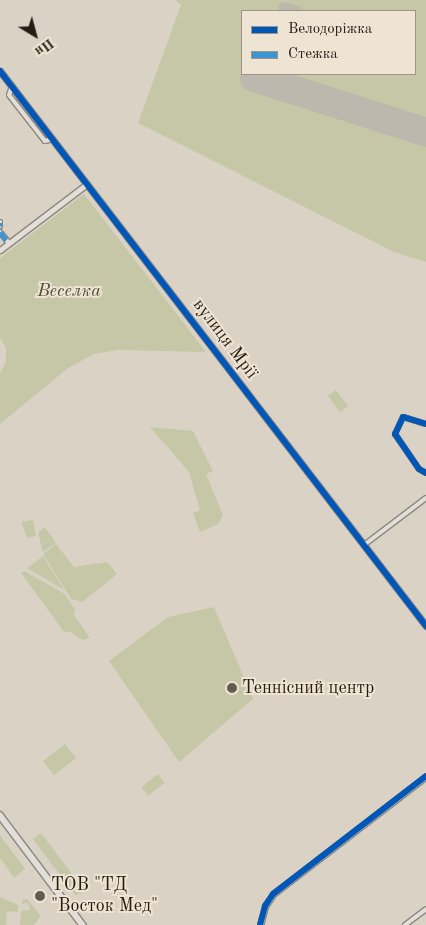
<!DOCTYPE html>
<meta charset="utf-8">
<style>
body{margin:0}
#map{position:relative;width:426px;height:925px;overflow:hidden;background:#dad3c5;font-family:"Old Standard TT",serif}
div>[style]{position:absolute}
.green>*{inset:0;background:#c6c7a7;transform-origin:0 0}
.taxiway>*{height:11px;margin:-5.5px;padding:0 5.5px;transform-origin:5.5px;border-radius:5.5px;background:#bdb8ad}
.runway>*{height:29px;margin:-14.5px;padding:0 14.5px;transform-origin:14.5px;border-radius:14.5px;background:#bdb8ad}
.roads{filter:drop-shadow(1px 0 #8c877e) drop-shadow(-1px 0 #8c877e) drop-shadow(0 1px #8c877e) drop-shadow(0 -1px #8c877e)}
.minor>*{height:4px;margin:-2px;padding:0 2px;transform-origin:2px;border-radius:2px;background:#e3dfd8}
.tertiary>*{height:5px;margin:-2.5px;padding:0 2.5px;transform-origin:2.5px;border-radius:2.5px;background:#e3dfd8}
.secondary>*{height:5.5px;margin:-2.75px;padding:0 2.75px;transform-origin:2.75px;border-radius:2.75px;background:#e3dfd8}
.quiet>*{height:5px;margin-top:-2.5px;transform-origin:0;background:repeating-linear-gradient(90deg,#3b94d3 0 10px,transparent 0 15px)}
.cycleway>*{height:6px;margin:-3px;padding:0 3px;transform-origin:3px;border-radius:3px;background:#0057b8}
.dots>*{width:14px;height:14px;translate:-50% -50%;box-sizing:border-box;border:2px solid #ede4d3;border-radius:50%}
span{translate:-50% -50%;white-space:nowrap;text-align:center;line-height:1.15;-webkit-text-stroke:4px #ede4d3;paint-order:stroke}
.park-label{font-size:18px;color:#504c37;font-style:italic}
.street-label{font-size:18px;color:#241c12}
.poi-label{font-size:18px;color:#241c12}
.left{translate:0 -50%;text-align:left}
.legend{position:absolute;left:241px;top:10px;width:175px;height:65px;box-sizing:border-box;background:#ede4d3;border:1px solid #9d9486;margin:0;padding:6px 9px;list-style:none;font-size:15px;color:#241c12}
.legend li{display:flex;align-items:center;gap:10px;height:25px}
.legend b{width:25px;border:1px solid #9d9486}
.north{position:absolute;left:10px;top:10px;width:50px;height:50px;-webkit-text-stroke:4px #ede4d3;paint-order:stroke;rotate:143deg;font-size:14px;font-weight:700;line-height:20px;text-align:center;color:#241c12}
.north::after{content:'';display:block;margin:auto;width:18px;height:22px;background:#241c12;clip-path:polygon(50% 0,100% 100%,50% 72%,0 100%)}
</style>
<div id="map">
<div class="green">
<div style="clip-path:polygon(evenodd,175px 0,426px 0,426px 262px,394px 252px,138px 123px,181px 5px,175px 0,415px 11px,415px 74px,242px 74px,242px 11px,415px 11px)"></div>
<div style="clip-path:polygon(84px 194px,206px 352px,118px 350px,94px 354px,68px 368px,0 424px,0 373px,6px 362px,6px 348px,0 338px,0 258px)"></div>
<div style="left:336px;top:390px;width:20px;height:10px;rotate:53deg"></div>
<div style="clip-path:polygon(150px 427px,193px 431px,213px 471px,206px 474px,223px 515px,218px 524px,200px 532px,193px 513px,200px 510px,189px 472px)"></div>
<div style="clip-path:polygon(33px 520px,36px 536px,27px 538px,21px 522px)"></div>
<div style="clip-path:polygon(45px 527px,56px 543px,43px 552px,38px 533px)"></div>
<div style="clip-path:polygon(56px 544px,74px 567px,107px 562px,117px 574px,82px 602px,71px 599px,43px 554px)"></div>
<div style="clip-path:polygon(43px 556px,64px 590px,27px 568px)"></div>
<div style="clip-path:polygon(24px 571px,65px 594px,75px 610px,74px 615px,90px 638px,83px 640px,70px 632px,64px 632px,21px 573px)"></div>
<div style="clip-path:polygon(214px 607px,253px 699px,179px 762px,109px 661px,168px 617px)"></div>
<div style="left:65px;top:744px;width:18px;height:28px;rotate:52deg"></div>
<div style="left:158px;top:774px;width:11px;height:21px;rotate:52deg"></div>
<div style="left:41px;top:833px;width:71px;height:10px;rotate:53deg"></div>
<div style="clip-path:polygon(0 835px,25px 869px,14px 878px,0 858px)"></div>
<div style="clip-path:polygon(0 897px,18px 905px,18px 912px,7px 911px,6px 925px,0 925px)"></div>
<div style="clip-path:polygon(27px 899px,41px 916px,34px 925px,20px 925px,21px 911px,30px 910px,28px 903px,22px 904px,23px 900px)"></div>
</div>
<div class="taxiway">
<div style="left:283px;top:7px;width:15px;rotate:16deg"></div>
<div style="left:264px;top:74px;width:13px;rotate:45deg"></div>
</div>
<div class="runway">
<div style="left:254px;top:77px;width:181px;rotate:17.7deg"></div>
</div>
<div class="roads">
<div class="minor">
<div style="left:12px;top:86px;width:9px;rotate:108deg"></div>
<div style="left:9px;top:95px;width:58px;rotate:52deg"></div>
<div style="left:45px;top:141px;width:8px;rotate:-14deg"></div>
<div style="left:0;top:222px;width:4px;rotate:90deg"></div>
<div style="left:0;top:232px;width:14px;rotate:51deg"></div>
<div style="left:426px;top:424px;width:24px;rotate:-163deg"></div>
<div style="left:403px;top:417px;width:19px;rotate:115deg"></div>
<div style="left:395px;top:434px;width:42px;rotate:55.6deg"></div>
<div style="left:419px;top:469px;width:8px;rotate:30deg"></div>
<div style="left:364px;top:545px;width:78px;rotate:-37.2deg"></div>
<div style="left:405px;top:925px;width:26px;rotate:-37deg"></div>
</div>
<div class="tertiary">
<div style="left:0;top:71px;width:700px;rotate:52.49deg"></div>
<div style="left:0;top:250px;width:109px;rotate:-37.2deg"></div>
<div style="left:260px;top:925px;width:20px;rotate:-75deg"></div>
<div style="left:265px;top:906px;width:14px;rotate:-56deg"></div>
<div style="left:273px;top:894px;width:193px;rotate:-37.6deg"></div>
</div>
<div class="secondary">
<div style="left:0;top:815px;width:138px;rotate:53deg"></div>
</div>
</div>
<div class="quiet">
<div style="left:0;top:222px;width:4px;rotate:90deg"></div>
<div style="left:0;top:232px;width:14px;rotate:51deg"></div>
</div>
<div class="cycleway">
<div style="left:0;top:71px;width:700px;rotate:52.49deg"></div>
<div style="left:426px;top:424px;width:24px;rotate:-163deg"></div>
<div style="left:403px;top:417px;width:19px;rotate:115deg"></div>
<div style="left:395px;top:434px;width:42px;rotate:55.6deg"></div>
<div style="left:419px;top:469px;width:8px;rotate:30deg"></div>
<div style="left:260px;top:925px;width:20px;rotate:-75deg"></div>
<div style="left:265px;top:906px;width:14px;rotate:-56deg"></div>
<div style="left:273px;top:894px;width:193px;rotate:-37.6deg"></div>
</div>
<div class="dots">
<div style="left:232px;top:688px;background:#645c51"></div>
<div style="left:40px;top:896px;background:#645c51"></div>
</div>
<div class="park-label">
<span style="left:69px;top:291px">Веселка</span>
</div>
<div class="street-label">
<span style="left:225px;top:339px;rotate:53deg">вулиця Мрії</span>
</div>
<div class="poi-label">
<span class="left" style="left:242px;top:688px">Теннісний центр</span>
<span class="left" style="left:51px;top:896px">ТОВ "ТД<br>"Восток Мед"</span>
</div>
<ul class="legend">
<li><b style="height:6px;background:#0057b8"></b>Велодоріжка</li>
<li><b style="height:6px;background:#3b94d3"></b>Стежка</li>
</ul>
<div class="north">Пн</div>
</div>
